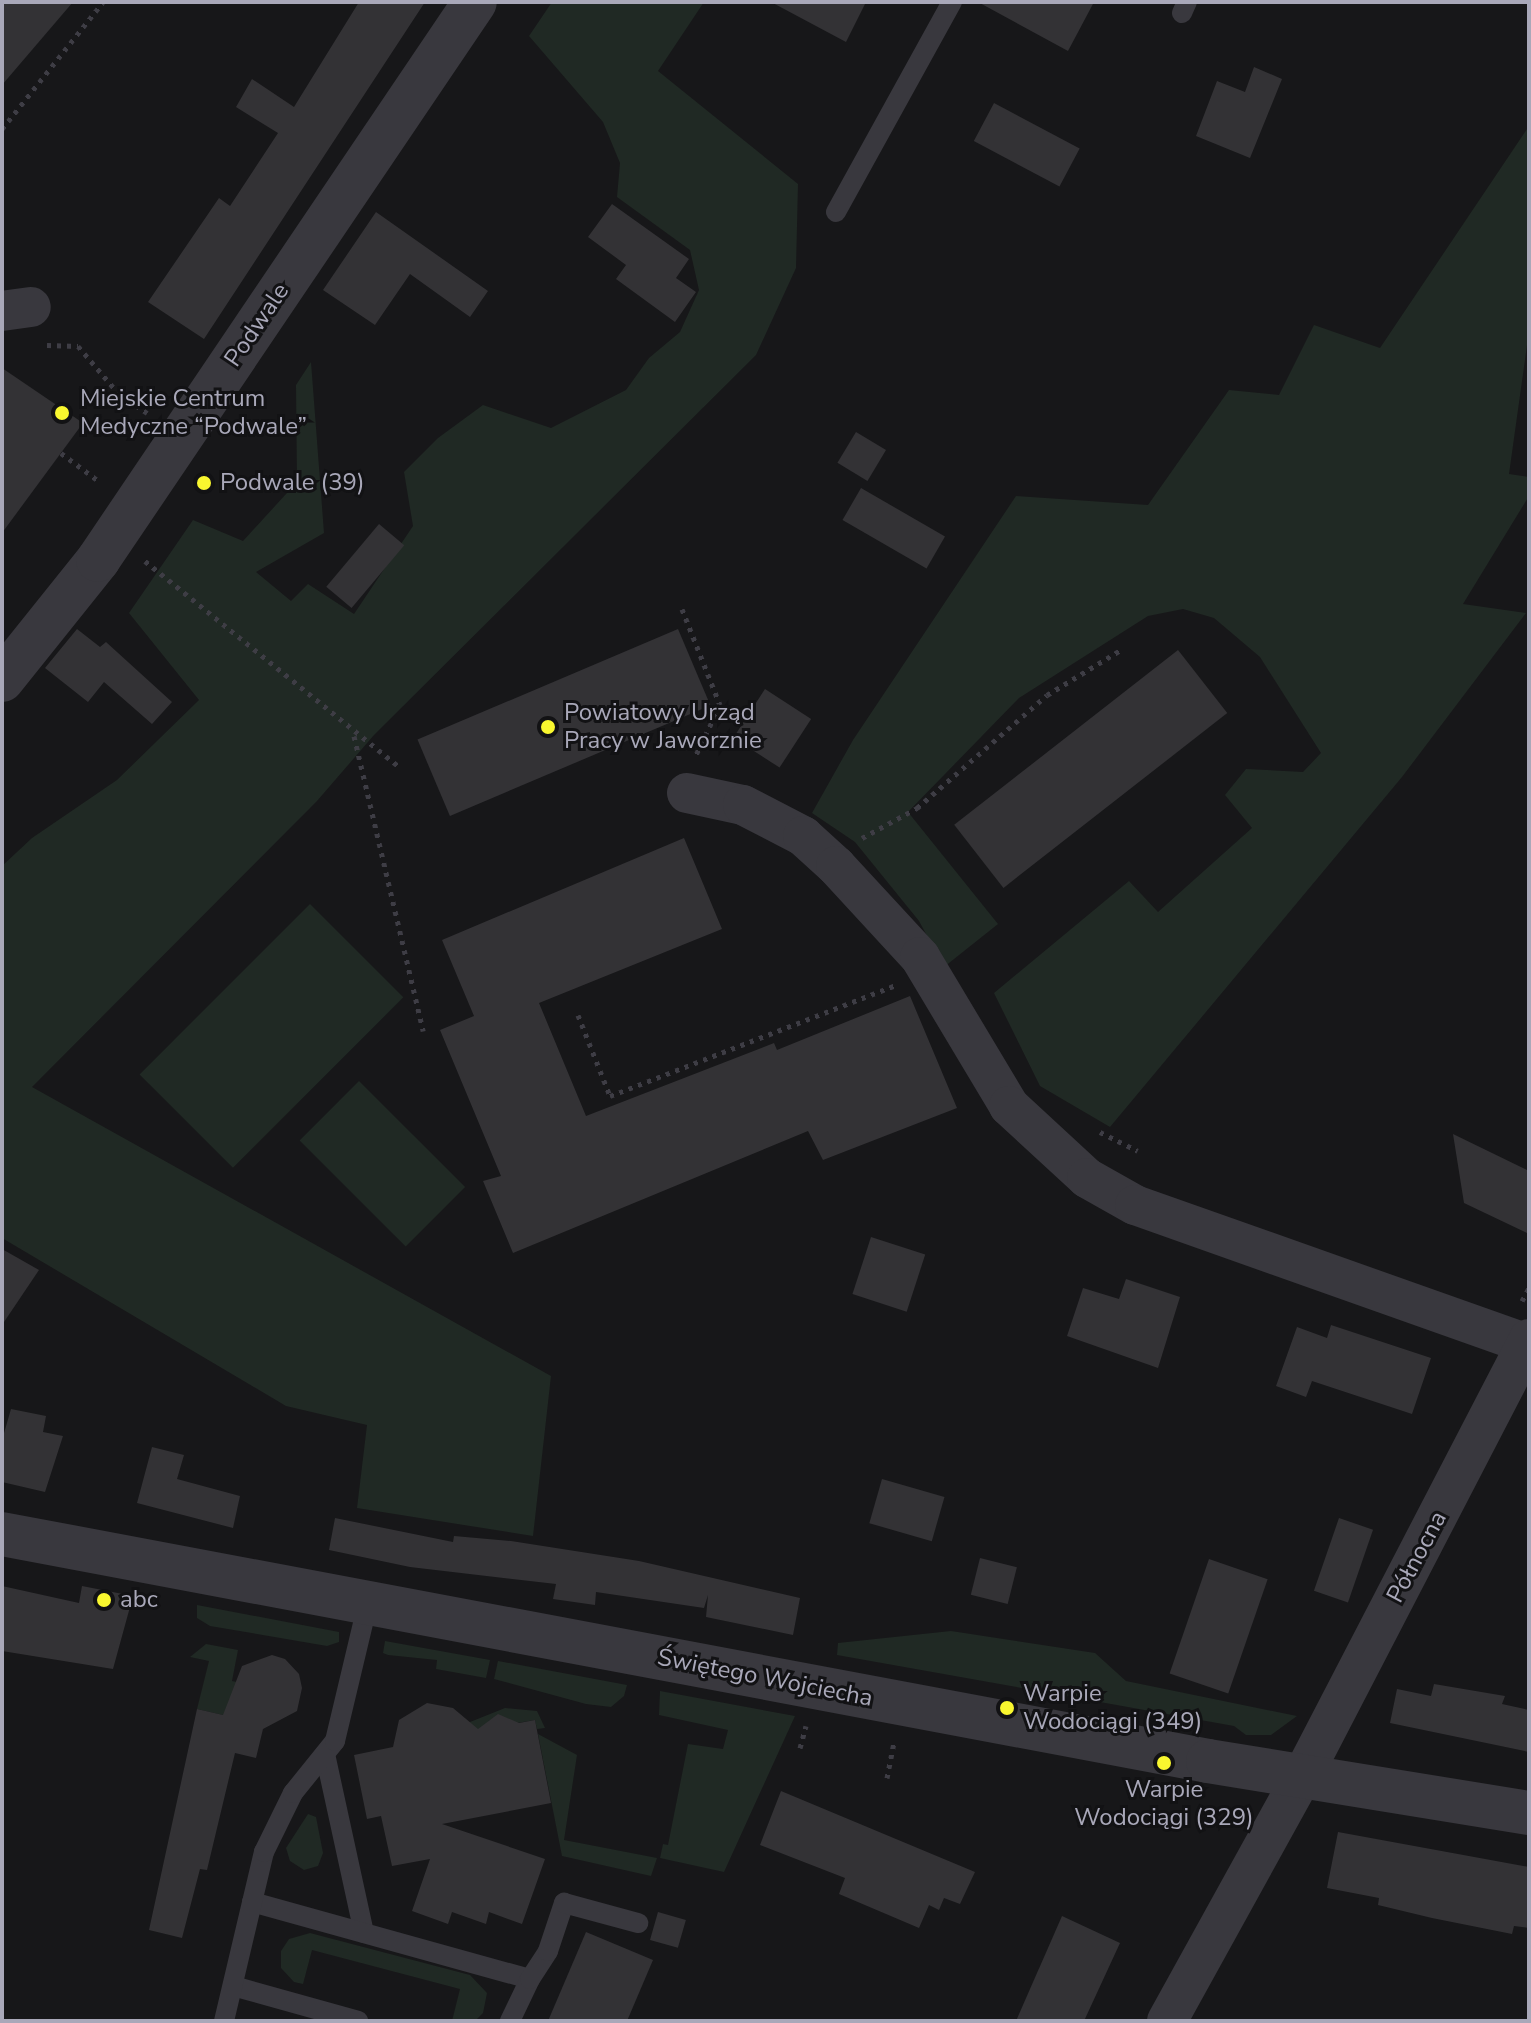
<!DOCTYPE html>
<meta charset="utf-8">
<style>
body{margin:0}
#map{position:relative;width:1531px;height:2023px;overflow:hidden;background:#171719;font-family:"Nunito Sans",sans-serif}
div>[style]{position:absolute}
.green>*{inset:0;background:#202924;transform-origin:0 0}
.building>*{inset:0;background:#333235;transform-origin:0 0}
.path>*{height:5px;margin-top:-2.5px;transform-origin:0;background:repeating-linear-gradient(90deg,#3e3d45 0 4px,transparent 0 10px)}
.service>*{height:20px;margin:-10px;padding:0 10px;transform-origin:10px;border-radius:10px;background:#39383e}
.minor>*{height:40px;margin:-20px;padding:0 20px;transform-origin:20px;border-radius:20px;background:#39383e}
.tertiary>*{height:44px;margin:-22px;padding:0 22px;transform-origin:22px;border-radius:22px;background:#39383e}
.dots>*{width:22px;height:22px;translate:-50% -50%;box-sizing:border-box;border:4px solid #121214;border-radius:50%}
span{translate:-50% -50%;white-space:nowrap;text-align:center;line-height:1.15;-webkit-text-stroke:6px #121214;paint-order:stroke}
.street-label{font-size:24px;color:#a9a8b9}
.poi-label{font-size:24px;color:#a9a8b9}
.left{translate:0 -50%;text-align:left}
.frame{position:absolute;inset:0;border:4px solid #a9a8b9;pointer-events:none}
</style>
<div id="map">
<div class="green">
<div style="clip-path:polygon(552px 2px,704px 2px,658px 71px,798px 184px,796px 268px,756px 355px,374px 735px,317px 801px,32px 1087px,551px 1376px,533px 1536px,357px 1508px,367px 1425px,286px 1406px,2px 1238px,2px 866px,32px 838px,117px 780px,199px 700px,129px 613px,193px 520px,243px 541px,297px 482px,296px 385px,311px 362px,324px 533px,256px 572px,291px 601px,308px 584px,354px 614px,413px 526px,404px 472px,438px 438px,483px 405px,551px 428px,626px 390px,649px 358px,680px 332px,699px 290px,690px 250px,617px 197px,620px 163px,603px 122px,529px 36px)"></div>
<div style="clip-path:polygon(1529px 126px,1529px 331px,1509px 474px,1529px 477px,1529px 496px,1463px 604px,1526px 613px,1402px 777px,1110px 1127px,1040px 1086px,994px 993px,1129px 881px,1158px 912px,1252px 828px,1225px 795px,1246px 769px,1303px 772px,1321px 753px,1260px 657px,1214px 618px,1183px 609px,1148px 616px,1019px 698px,908px 812px,998px 924px,944px 967px,919px 921px,855px 842px,812px 813px,853px 740px,1016px 496px,1148px 505px,1229px 390px,1279px 395px,1314px 325px,1380px 348px)"></div>
<div style="left:310px;top:904px;width:132px;height:241px;rotate:45deg"></div>
<div style="left:359px;top:1081px;width:150px;height:84px;rotate:45deg"></div>
<div style="clip-path:polygon(197px 1605px,339px 1632px,339px 1642px,327px 1646px,210px 1626px,197px 1618px)"></div>
<div style="clip-path:polygon(951px 1631px,1095px 1653px,1126px 1681px,1297px 1716px,1271px 1735px,1246px 1735px,1234px 1726px,837px 1655px,838px 1643px)"></div>
<div style="clip-path:polygon(385px 1641px,490px 1660px,486px 1678px,436px 1669px,437px 1660px,388px 1655px,383px 1653px)"></div>
<div style="clip-path:polygon(206px 1644px,238px 1650px,232px 1681px,237px 1682px,253px 1722px,197px 1709px,209px 1661px,190px 1657px)"></div>
<div style="clip-path:polygon(498px 1661px,627px 1685px,624px 1696px,611px 1707px,586px 1704px,494px 1679px)"></div>
<div style="clip-path:polygon(660px 1691px,795px 1716px,724px 1872px,660px 1858px,663px 1844px,668px 1845px,688px 1744px,723px 1749px,728px 1730px,659px 1715px)"></div>
<div style="clip-path:polygon(505px 1708px,537px 1711px,545px 1728px,537px 1729px,535px 1720px,511px 1724px,501px 1716px,489px 1721px,486px 1729px,470px 1732px,465px 1724px)"></div>
<div style="clip-path:polygon(538px 1734px,577px 1755px,564px 1840px,657px 1858px,651px 1876px,562px 1856px)"></div>
<div style="clip-path:polygon(308px 1814px,316px 1817px,323px 1853px,318px 1866px,304px 1870px,290px 1861px,286px 1848px)"></div>
<div style="clip-path:polygon(310px 1933px,470px 1975px,487px 1993px,483px 2013px,475px 2021px,452px 2021px,460px 1989px,312px 1950px,303px 1984px,294px 1982px,281px 1968px,281px 1951px,289px 1939px)"></div>
</div>
<div class="building">
<div style="clip-path:polygon(2px 2px,73px 2px,2px 85px)"></div>
<div style="clip-path:polygon(359px 2px,425px 2px,204px 339px,148px 302px,219px 198px,230px 206px,278px 133px,236px 107px,252px 79px,294px 107px)"></div>
<div style="clip-path:polygon(771px 2px,866px 2px,846px 42px)"></div>
<div style="clip-path:polygon(978px 2px,1094px 2px,1068px 51px)"></div>
<div style="clip-path:polygon(1254px 67px,1282px 79px,1250px 158px,1196px 136px,1217px 81px,1245px 92px)"></div>
<div style="left:994px;top:103px;width:97px;height:43px;rotate:28deg"></div>
<div style="clip-path:polygon(612px 204px,689px 259px,676px 278px,696px 292px,675px 322px,616px 279px,626px 265px,588px 237px)"></div>
<div style="clip-path:polygon(376px 212px,488px 291px,470px 317px,410px 274px,375px 325px,323px 290px)"></div>
<div style="clip-path:polygon(2px 368px,83px 423px,2px 533px)"></div>
<div style="left:856px;top:432px;width:35px;height:36px;rotate:31deg"></div>
<div style="left:861px;top:488px;width:97px;height:37px;rotate:30deg"></div>
<div style="left:379px;top:524px;width:33px;height:82px;rotate:40deg"></div>
<div style="clip-path:polygon(77px 629px,100px 647px,106px 642px,172px 702px,152px 724px,104px 682px,88px 702px,45px 668px)"></div>
<div style="left:678px;top:629px;width:83px;height:283px;rotate:67deg"></div>
<div style="left:1178px;top:650px;width:80px;height:284px;rotate:52deg"></div>
<div style="left:765px;top:689px;width:55px;height:58px;rotate:33deg"></div>
<div style="clip-path:polygon(684px 838px,722px 929px,539px 1003px,586px 1116px,774px 1043px,777px 1050px,910px 996px,957px 1108px,823px 1160px,808px 1131px,513px 1253px,483px 1181px,501px 1176px,440px 1030px,474px 1016px,442px 940px)"></div>
<div style="clip-path:polygon(1453px 1134px,1529px 1171px,1529px 1234px,1464px 1203px)"></div>
<div style="left:871px;top:1237px;width:57px;height:60px;rotate:18deg"></div>
<div style="clip-path:polygon(2px 1249px,39px 1270px,2px 1325px)"></div>
<div style="clip-path:polygon(1126px 1279px,1180px 1297px,1158px 1368px,1067px 1336px,1083px 1288px,1119px 1299px)"></div>
<div style="clip-path:polygon(1331px 1325px,1431px 1358px,1412px 1414px,1312px 1381px,1306px 1397px,1276px 1386px,1297px 1327px,1327px 1338px)"></div>
<div style="clip-path:polygon(11px 1409px,46px 1416px,43px 1432px,63px 1436px,45px 1492px,2px 1482px,2px 1440px)"></div>
<div style="clip-path:polygon(152px 1447px,184px 1455px,177px 1479px,240px 1496px,233px 1528px,137px 1503px)"></div>
<div style="left:882px;top:1479px;width:65px;height:46px;rotate:16deg"></div>
<div style="clip-path:polygon(335px 1518px,453px 1542px,454px 1536px,511px 1541px,639px 1561px,800px 1598px,793px 1635px,706px 1617px,708px 1595px,704px 1608px,596px 1592px,595px 1605px,553px 1599px,556px 1584px,410px 1567px,329px 1550px)"></div>
<div style="left:1339px;top:1518px;width:36px;height:77px;rotate:19deg"></div>
<div style="left:980px;top:1558px;width:38px;height:38px;rotate:14deg"></div>
<div style="left:1209px;top:1559px;width:62px;height:121px;rotate:19deg"></div>
<div style="clip-path:polygon(2px 1586px,79px 1603px,82px 1586px,133px 1596px,113px 1669px,2px 1651px)"></div>
<div style="clip-path:polygon(272px 1655px,285px 1659px,299px 1674px,302px 1688px,297px 1711px,263px 1729px,256px 1758px,235px 1753px,207px 1870px,200px 1869px,182px 1938px,149px 1930px,197px 1709px,223px 1715px,242px 1666px)"></div>
<div style="clip-path:polygon(1434px 1684px,1505px 1696px,1502px 1704px,1529px 1710px,1529px 1752px,1390px 1723px,1397px 1689px,1431px 1696px)"></div>
<div style="clip-path:polygon(427px 1703px,453px 1708px,478px 1729px,498px 1714px,519px 1723px,535px 1720px,551px 1803px,442px 1824px,545px 1859px,522px 1924px,489px 1912px,486px 1924px,452px 1912px,448px 1924px,412px 1911px,430px 1859px,392px 1866px,381px 1816px,367px 1819px,354px 1755px,393px 1747px,399px 1720px)"></div>
<div style="clip-path:polygon(781px 1791px,975px 1872px,960px 1904px,944px 1898px,939px 1910px,929px 1905px,919px 1928px,839px 1894px,845px 1878px,760px 1845px)"></div>
<div style="clip-path:polygon(1338px 1832px,1529px 1867px,1529px 1928px,1514px 1926px,1512px 1934px,1432px 1918px,1378px 1905px,1379px 1898px,1327px 1888px)"></div>
<div style="left:658px;top:1912px;width:29px;height:29px;rotate:16deg"></div>
<div style="clip-path:polygon(1062px 1916px,1120px 1943px,1084px 2021px,1016px 2021px)"></div>
<div style="clip-path:polygon(586px 1932px,653px 1960px,627px 2021px,548px 2021px)"></div>
</div>
<div class="path">
<div style="left:2px;top:129px;width:162px;rotate:-51.5deg"></div>
<div style="left:47px;top:345px;width:31px;rotate:2deg"></div>
<div style="left:78px;top:346px;width:63px;rotate:49.5deg"></div>
<div style="left:119px;top:394px;width:34px;rotate:34deg"></div>
<div style="left:61px;top:453px;width:49px;rotate:36.6deg"></div>
<div style="left:145px;top:561px;width:326px;rotate:39deg"></div>
<div style="left:682px;top:609px;width:103px;rotate:68.4deg"></div>
<div style="left:720px;top:705px;width:58px;rotate:115.7deg"></div>
<div style="left:354px;top:736px;width:303px;rotate:76.8deg"></div>
<div style="left:862px;top:838px;width:63px;rotate:-28.6deg"></div>
<div style="left:917px;top:808px;width:172px;rotate:-41deg"></div>
<div style="left:1047px;top:695px;width:88px;rotate:-31.5deg"></div>
<div style="left:578px;top:1015px;width:87px;rotate:68.4deg"></div>
<div style="left:610px;top:1096px;width:305px;rotate:-21.2deg"></div>
<div style="left:1100px;top:1132px;width:42px;rotate:26.6deg"></div>
<div style="left:1522px;top:1301px;width:15px;rotate:-62deg"></div>
<div style="left:800px;top:1748px;width:23px;rotate:-75deg"></div>
<div style="left:887px;top:1778px;width:36px;rotate:-79deg"></div>
</div>
<div class="service">
<div style="left:1182px;top:13px;width:12px;rotate:-66deg"></div>
<div style="left:836px;top:212px;width:240px;rotate:-61.1deg"></div>
<div style="left:325px;top:1754px;width:183px;rotate:77.7deg"></div>
<div style="left:252px;top:1902px;width:288px;rotate:15.5deg"></div>
<div style="left:530px;top:1979px;width:47px;rotate:115.5deg"></div>
<div style="left:530px;top:1979px;width:33px;rotate:-57deg"></div>
<div style="left:548px;top:1951px;width:51px;rotate:-71.6deg"></div>
<div style="left:564px;top:1903px;width:77px;rotate:15.1deg"></div>
<div style="left:233px;top:1986px;width:130px;rotate:15.6deg"></div>
<div style="left:224px;top:2021px;width:174px;rotate:-76.7deg"></div>
<div style="left:264px;top:1852px;width:66px;rotate:-63.8deg"></div>
<div style="left:293px;top:1793px;width:67px;rotate:-51.1deg"></div>
<div style="left:335px;top:1741px;width:142px;rotate:-76.6deg"></div>
</div>
<div class="minor">
<div style="left:2px;top:311px;width:29px;rotate:-8deg"></div>
<div style="left:687px;top:793px;width:57px;rotate:12.1deg"></div>
<div style="left:743px;top:805px;width:68px;rotate:27.3deg"></div>
<div style="left:803px;top:836px;width:45px;rotate:42.3deg"></div>
<div style="left:836px;top:866px;width:124px;rotate:47.3deg"></div>
<div style="left:920px;top:957px;width:174px;rotate:59.1deg"></div>
<div style="left:1009px;top:1106px;width:106px;rotate:42.7deg"></div>
<div style="left:1087px;top:1178px;width:55px;rotate:29.4deg"></div>
<div style="left:1135px;top:1205px;width:416px;rotate:19.5deg"></div>
<div style="left:1167px;top:2021px;width:281px;rotate:-61.1deg"></div>
<div style="left:1303px;top:1775px;width:491px;rotate:-62.6deg"></div>
</div>
<div class="tertiary">
<div style="left:2px;top:680px;width:154px;rotate:-51.3deg"></div>
<div style="left:98px;top:560px;width:673px;rotate:-55.96deg"></div>
<div style="left:2px;top:1534px;width:1227px;rotate:10.66deg"></div>
<div style="left:1208px;top:1761px;width:325px;rotate:9.2deg"></div>
</div>
<div class="dots">
<div style="left:62px;top:413px;background:#f9f72f"></div>
<div style="left:204px;top:483px;background:#f9f72f"></div>
<div style="left:548px;top:727px;background:#f9f72f"></div>
<div style="left:104px;top:1600px;background:#f9f72f"></div>
<div style="left:1007px;top:1708px;background:#f9f72f"></div>
<div style="left:1164px;top:1763px;background:#f9f72f"></div>
</div>
<div class="street-label">
<span style="left:257px;top:325px;rotate:-56deg">Podwale</span>
<span style="left:1417px;top:1557px;rotate:-62deg">Północna</span>
<span style="left:765px;top:1678px;rotate:11deg">Świętego Wojciecha</span>
</div>
<div class="poi-label">
<span class="left" style="left:80px;top:413px">Miejskie Centrum<br>Medyczne “Podwale”</span>
<span class="left" style="left:220px;top:483px">Podwale (39)</span>
<span class="left" style="left:564px;top:727px">Powiatowy Urząd<br>Pracy w Jaworznie</span>
<span class="left" style="left:120px;top:1600px">abc</span>
<span class="left" style="left:1023px;top:1708px">Warpie<br>Wodociągi (349)</span>
<span style="left:1164px;top:1804px">Warpie<br>Wodociągi (329)</span>
</div>
<div class="frame"></div>
</div>
